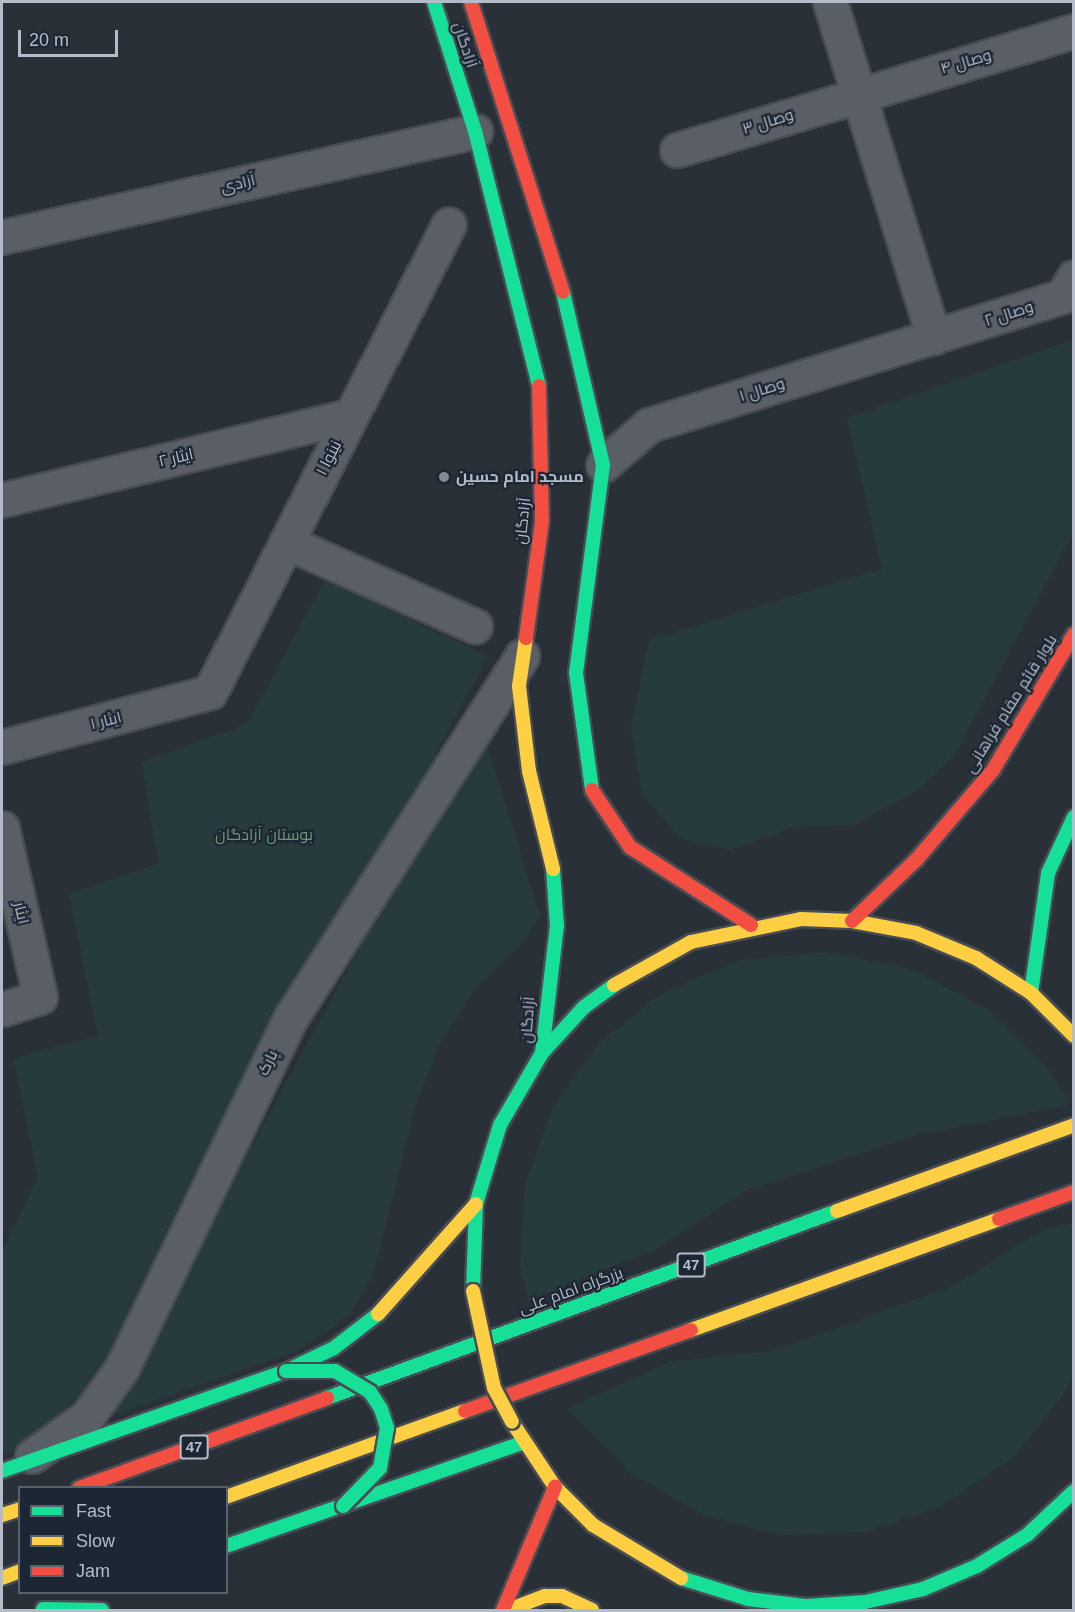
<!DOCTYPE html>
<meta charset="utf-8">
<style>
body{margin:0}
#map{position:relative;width:1075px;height:1612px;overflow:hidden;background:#2a3038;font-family:Arial,Cairo,sans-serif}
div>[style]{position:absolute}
.green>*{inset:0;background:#273a3e}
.roads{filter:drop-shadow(2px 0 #484c53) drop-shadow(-2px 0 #484c53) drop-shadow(0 2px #484c53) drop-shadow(0 -2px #484c53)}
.street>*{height:33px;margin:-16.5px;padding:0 16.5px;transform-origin:16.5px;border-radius:16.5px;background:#5a5e66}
.fast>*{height:14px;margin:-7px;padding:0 7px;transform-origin:7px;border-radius:7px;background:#16e098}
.slow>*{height:14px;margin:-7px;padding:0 7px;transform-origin:7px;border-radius:7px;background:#ffcf43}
.jam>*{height:14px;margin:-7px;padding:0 7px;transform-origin:7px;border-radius:7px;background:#f24e42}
.bridges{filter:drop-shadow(2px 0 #484c53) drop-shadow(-2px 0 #484c53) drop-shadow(0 2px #484c53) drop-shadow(0 -2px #484c53)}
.fast-bridge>*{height:14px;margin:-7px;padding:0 7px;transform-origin:7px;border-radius:7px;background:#16e098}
.slow-bridge>*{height:14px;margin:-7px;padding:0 7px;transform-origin:7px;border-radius:7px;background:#ffcf43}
.dots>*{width:16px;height:16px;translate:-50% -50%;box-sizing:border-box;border:3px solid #1d2633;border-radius:50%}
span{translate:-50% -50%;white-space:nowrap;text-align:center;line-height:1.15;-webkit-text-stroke:4.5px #1d2633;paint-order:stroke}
.shield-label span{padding:2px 4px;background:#1d2633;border:2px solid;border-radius:4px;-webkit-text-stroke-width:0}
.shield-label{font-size:15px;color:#b4bcc9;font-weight:700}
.street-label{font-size:16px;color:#b4bcc9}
.poi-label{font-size:16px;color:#b4bcc9;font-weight:700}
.left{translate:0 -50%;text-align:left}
.park-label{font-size:16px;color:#6b9a76}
.frame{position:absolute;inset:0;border:3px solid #b4bcc9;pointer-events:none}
.legend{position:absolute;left:18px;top:1486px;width:210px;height:108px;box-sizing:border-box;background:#1d2633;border:2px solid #59626f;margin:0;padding:8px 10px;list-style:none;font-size:18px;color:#b4bcc9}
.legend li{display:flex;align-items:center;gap:12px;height:30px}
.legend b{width:30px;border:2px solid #59626f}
.scale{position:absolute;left:18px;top:30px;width:100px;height:27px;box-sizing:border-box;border:3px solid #b4bcc9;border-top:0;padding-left:8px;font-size:18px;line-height:21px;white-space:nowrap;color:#b4bcc9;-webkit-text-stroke:4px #1d2633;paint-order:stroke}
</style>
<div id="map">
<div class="green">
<div style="clip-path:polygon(1073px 340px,1073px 533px,955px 755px,920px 788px,856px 825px,794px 827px,731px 850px,681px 839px,642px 793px,631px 727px,649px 640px,882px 569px,847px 418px)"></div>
<div style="clip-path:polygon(325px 580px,488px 656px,101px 1379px,19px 1449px,2px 1455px,2px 1251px,38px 1176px,13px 1058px,98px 1036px,69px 894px,158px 864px,142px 762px,247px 724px)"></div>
<div style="clip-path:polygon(472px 739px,487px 744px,540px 916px,525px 940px,475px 989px,440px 1044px,417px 1101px,373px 1275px,349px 1315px,300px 1350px,105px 1418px)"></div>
<div style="clip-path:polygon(827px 952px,911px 969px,987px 1009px,1048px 1069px,1071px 1104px,917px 1135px,748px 1190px,654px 1250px,528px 1301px,520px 1266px,525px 1186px,552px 1109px,599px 1043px,663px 992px,742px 960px)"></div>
<div style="clip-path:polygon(1073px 1224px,1074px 1373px,1066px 1391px,1013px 1458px,942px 1506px,865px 1532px,783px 1535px,704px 1515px,633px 1475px,567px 1408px,673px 1361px,773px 1351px,953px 1286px,1044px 1229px)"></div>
</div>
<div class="roads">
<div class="street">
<div style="left:830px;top:2px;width:351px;rotate:72.8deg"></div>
<div style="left:677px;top:150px;width:414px;rotate:-16.7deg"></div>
<div style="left:2px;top:237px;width:485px;rotate:-12.6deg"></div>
<div style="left:603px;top:465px;width:61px;rotate:-41deg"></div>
<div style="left:649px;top:425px;width:434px;rotate:-17.3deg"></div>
<div style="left:1063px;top:296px;width:22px;rotate:-60deg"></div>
<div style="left:2px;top:500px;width:358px;rotate:-13.6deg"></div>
<div style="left:286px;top:542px;width:207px;rotate:24deg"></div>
<div style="left:2px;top:747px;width:215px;rotate:-14.8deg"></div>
<div style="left:210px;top:692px;width:525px;rotate:-62.95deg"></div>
<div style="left:2px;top:828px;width:173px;rotate:77.3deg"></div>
<div style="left:40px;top:997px;width:40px;rotate:162deg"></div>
<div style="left:32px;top:1456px;width:67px;rotate:-35.3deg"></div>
<div style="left:87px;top:1417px;width:60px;rotate:-54.5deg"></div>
<div style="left:122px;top:1368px;width:387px;rotate:-64.3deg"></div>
<div style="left:290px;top:1019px;width:431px;rotate:-57.4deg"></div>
</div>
<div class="fast">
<div style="left:434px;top:2px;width:135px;rotate:72.4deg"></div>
<div style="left:475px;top:131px;width:263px;rotate:75.9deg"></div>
<div style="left:563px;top:292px;width:178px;rotate:77deg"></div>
<div style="left:603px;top:465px;width:210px;rotate:97.4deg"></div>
<div style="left:576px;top:673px;width:118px;rotate:82.2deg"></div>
<div style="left:1031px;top:993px;width:121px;rotate:-81.9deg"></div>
<div style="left:1048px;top:873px;width:62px;rotate:-65.1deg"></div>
<div style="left:542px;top:1053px;width:128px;rotate:-83.3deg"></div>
<div style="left:557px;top:926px;width:57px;rotate:-94deg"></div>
<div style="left:473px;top:1291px;width:87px;rotate:-88deg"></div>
<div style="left:476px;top:1204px;width:83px;rotate:-73.1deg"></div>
<div style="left:500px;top:1125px;width:83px;rotate:-59.7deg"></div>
<div style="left:542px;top:1053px;width:62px;rotate:-47.6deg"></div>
<div style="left:584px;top:1007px;width:37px;rotate:-36deg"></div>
<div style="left:327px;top:1398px;width:543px;rotate:-20.14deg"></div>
<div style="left:2px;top:1471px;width:301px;rotate:-19.4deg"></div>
<div style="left:286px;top:1371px;width:53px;rotate:-25.6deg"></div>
<div style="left:334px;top:1348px;width:56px;rotate:-37.7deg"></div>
<div style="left:226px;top:1546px;width:313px;rotate:-19.2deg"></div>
<div style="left:681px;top:1578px;width:70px;rotate:17.4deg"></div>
<div style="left:748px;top:1599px;width:58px;rotate:6.9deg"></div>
<div style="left:806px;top:1606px;width:59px;rotate:-3.9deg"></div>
<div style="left:865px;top:1602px;width:59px;rotate:-12.6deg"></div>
<div style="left:923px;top:1589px;width:59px;rotate:-23.1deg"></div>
<div style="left:977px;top:1566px;width:59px;rotate:-31.8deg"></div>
<div style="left:1027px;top:1535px;width:64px;rotate:-43.1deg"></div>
<div style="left:43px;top:1609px;width:59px;rotate:1deg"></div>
</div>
<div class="slow">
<div style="left:526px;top:638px;width:49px;rotate:98.3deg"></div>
<div style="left:519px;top:686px;width:86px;rotate:83.3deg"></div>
<div style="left:529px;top:771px;width:101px;rotate:76.2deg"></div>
<div style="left:614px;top:985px;width:88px;rotate:-29.2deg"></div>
<div style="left:691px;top:942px;width:112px;rotate:-11.8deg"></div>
<div style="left:801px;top:919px;width:51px;rotate:2.2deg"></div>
<div style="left:852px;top:921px;width:65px;rotate:10.6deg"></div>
<div style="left:916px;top:933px;width:65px;rotate:22.6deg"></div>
<div style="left:976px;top:958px;width:65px;rotate:32.5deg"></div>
<div style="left:1031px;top:993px;width:61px;rotate:45deg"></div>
<div style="left:837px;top:1211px;width:252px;rotate:-19.9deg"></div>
<div style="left:378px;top:1314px;width:147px;rotate:-48.3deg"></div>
<div style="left:691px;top:1330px;width:327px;rotate:-19.8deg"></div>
<div style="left:512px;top:1422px;width:78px;rotate:56.5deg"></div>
<div style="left:555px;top:1487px;width:54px;rotate:45deg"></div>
<div style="left:593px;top:1525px;width:103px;rotate:31.1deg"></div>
<div style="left:226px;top:1497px;width:254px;rotate:-19.8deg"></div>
<div style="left:2px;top:1515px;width:19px;rotate:-18deg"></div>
<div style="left:2px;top:1578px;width:19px;rotate:-21deg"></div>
<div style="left:508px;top:1610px;width:40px;rotate:-21deg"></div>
<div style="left:545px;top:1596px;width:17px"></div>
<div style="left:562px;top:1596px;width:33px;rotate:25deg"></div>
</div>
<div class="jam">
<div style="left:471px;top:2px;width:304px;rotate:72.4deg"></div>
<div style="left:526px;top:638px;width:118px;rotate:-82.2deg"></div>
<div style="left:542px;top:521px;width:135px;rotate:-91.3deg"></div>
<div style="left:592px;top:790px;width:69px;rotate:56.3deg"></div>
<div style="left:630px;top:847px;width:144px;rotate:32.8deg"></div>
<div style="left:852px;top:921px;width:90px;rotate:-43.6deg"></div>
<div style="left:917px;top:859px;width:117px;rotate:-49.5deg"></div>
<div style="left:993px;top:770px;width:158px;rotate:-59.2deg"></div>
<div style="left:999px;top:1219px;width:80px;rotate:-19.8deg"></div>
<div style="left:465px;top:1411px;width:240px;rotate:-19.7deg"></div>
<div style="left:79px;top:1488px;width:264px;rotate:-19.9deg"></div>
<div style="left:503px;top:1610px;width:134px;rotate:-67.1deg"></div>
</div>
</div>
<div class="bridges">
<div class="fast-bridge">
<div style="left:286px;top:1371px;width:49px"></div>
<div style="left:335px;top:1371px;width:41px;rotate:31deg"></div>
<div style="left:370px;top:1392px;width:20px;rotate:57deg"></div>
<div style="left:381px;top:1409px;width:20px;rotate:72deg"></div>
<div style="left:387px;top:1428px;width:41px;rotate:99.9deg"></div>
<div style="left:380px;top:1468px;width:53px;rotate:134.2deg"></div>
</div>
<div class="slow-bridge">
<div style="left:473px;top:1291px;width:99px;rotate:77.8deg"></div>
<div style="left:494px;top:1388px;width:38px;rotate:62deg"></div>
</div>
</div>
<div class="dots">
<div style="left:444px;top:477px;background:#848b96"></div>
</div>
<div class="shield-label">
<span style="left:691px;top:1265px">47</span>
<span style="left:194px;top:1447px">47</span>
</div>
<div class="street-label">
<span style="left:465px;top:45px;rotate:72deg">آزادگان</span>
<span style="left:966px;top:62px;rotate:-16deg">وصال ۴</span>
<span style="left:768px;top:122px;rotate:-17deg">وصال ۳</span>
<span style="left:238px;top:184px;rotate:-13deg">آزادی</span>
<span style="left:1009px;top:314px;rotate:-18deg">وصال ۲</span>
<span style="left:762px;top:390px;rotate:-17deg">وصال ۱</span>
<span style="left:176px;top:458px;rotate:-13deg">ایثار ۲</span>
<span style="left:329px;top:458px;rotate:-63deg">نینوا ۱</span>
<span style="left:523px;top:521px;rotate:-84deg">آزادگان</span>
<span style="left:1011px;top:704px;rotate:-58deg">بلوار قائم مقام فراهانی</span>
<span style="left:106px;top:721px;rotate:-14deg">ایثار ۱</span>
<span style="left:21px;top:913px;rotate:77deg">ایثار</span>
<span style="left:528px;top:1020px;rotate:-86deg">آزادگان</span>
<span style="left:268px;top:1063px;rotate:-64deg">پارک</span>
<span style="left:571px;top:1291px;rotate:-20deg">بزرگراه امام علی</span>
</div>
<div class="poi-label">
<span class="left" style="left:456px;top:477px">مسجد امام حسین</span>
</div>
<div class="park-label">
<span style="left:264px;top:835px">بوستان آزادگان</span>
</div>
<div class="frame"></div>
<ul class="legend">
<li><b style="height:8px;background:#16e098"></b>Fast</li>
<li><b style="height:8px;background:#ffcf43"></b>Slow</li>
<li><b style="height:8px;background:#f24e42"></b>Jam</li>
</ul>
<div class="scale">20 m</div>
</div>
